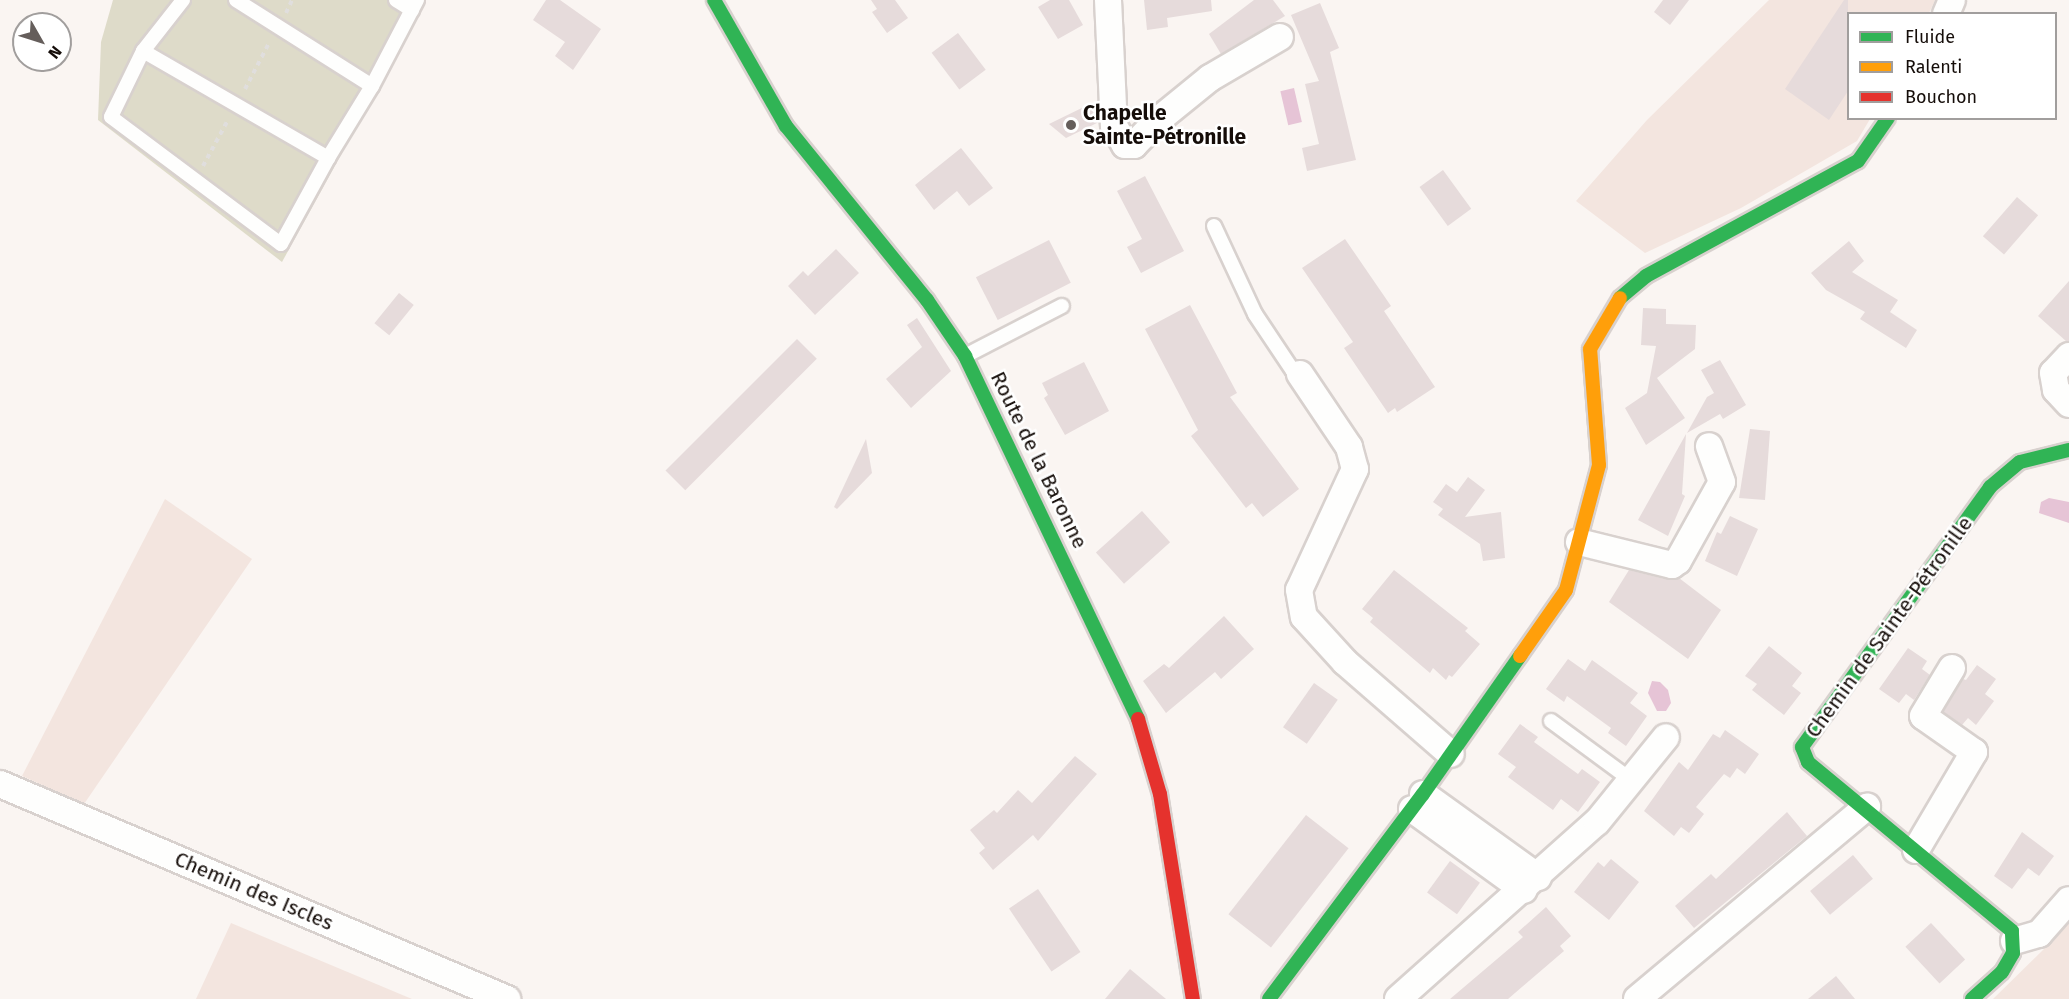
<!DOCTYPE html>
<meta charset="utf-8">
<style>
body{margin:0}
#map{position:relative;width:2069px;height:999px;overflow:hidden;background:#faf5f2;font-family:"Fira Sans",sans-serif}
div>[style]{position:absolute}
.built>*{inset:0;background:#f3e5df}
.green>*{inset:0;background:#dedbc9}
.water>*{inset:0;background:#e6c4d6;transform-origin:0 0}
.building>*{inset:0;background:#e6dbdb;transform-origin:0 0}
.path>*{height:4px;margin-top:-2px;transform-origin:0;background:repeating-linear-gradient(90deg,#e0dedd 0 4.5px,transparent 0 9px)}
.roads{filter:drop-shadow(2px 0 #d8d1ce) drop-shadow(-2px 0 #d8d1ce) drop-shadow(0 2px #d8d1ce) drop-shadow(0 -2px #d8d1ce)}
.lane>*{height:14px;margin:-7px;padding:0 7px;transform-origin:7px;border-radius:7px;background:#fefefd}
.street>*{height:26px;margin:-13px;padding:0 13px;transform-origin:13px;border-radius:13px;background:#fefefd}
.fast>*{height:14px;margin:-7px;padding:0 7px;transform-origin:7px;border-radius:7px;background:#30b455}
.slow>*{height:14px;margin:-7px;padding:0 7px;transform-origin:7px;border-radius:7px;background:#ff9f0a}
.jam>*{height:14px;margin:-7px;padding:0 7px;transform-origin:7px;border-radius:7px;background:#e5322d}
.dots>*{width:16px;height:16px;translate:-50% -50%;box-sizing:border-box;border:3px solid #fff;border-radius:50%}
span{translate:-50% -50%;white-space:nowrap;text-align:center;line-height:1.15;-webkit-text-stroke:5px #fff;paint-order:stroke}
.poi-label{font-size:21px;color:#150d09;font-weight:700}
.left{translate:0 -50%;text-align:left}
.street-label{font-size:21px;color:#150d09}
.legend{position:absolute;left:1847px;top:12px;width:210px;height:108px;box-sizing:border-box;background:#fff;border:2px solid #a19e9d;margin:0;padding:8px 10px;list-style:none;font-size:18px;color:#150d09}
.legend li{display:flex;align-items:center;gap:12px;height:30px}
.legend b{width:30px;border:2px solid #a19e9d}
.north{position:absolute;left:12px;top:12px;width:60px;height:60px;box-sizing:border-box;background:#fff;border:2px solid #a19e9d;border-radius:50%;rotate:129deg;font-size:16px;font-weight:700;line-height:24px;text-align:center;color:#150d09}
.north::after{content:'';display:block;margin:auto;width:21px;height:27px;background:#655e5b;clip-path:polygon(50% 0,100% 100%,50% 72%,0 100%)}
</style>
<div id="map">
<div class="built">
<div style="clip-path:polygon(1769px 0,1935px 0,1929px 13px,1848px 14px,1848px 118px,1870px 119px,1857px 141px,1741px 208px,1645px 253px,1576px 201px,1647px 120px)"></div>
<div style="clip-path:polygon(165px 499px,252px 559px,84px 804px,22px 776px)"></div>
<div style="clip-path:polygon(2069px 913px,2069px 999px,1993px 999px,2044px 949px)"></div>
<div style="clip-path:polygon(231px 923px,412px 999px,196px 999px)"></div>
</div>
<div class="green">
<div style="clip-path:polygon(113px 0,426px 0,282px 262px,98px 120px,101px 42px)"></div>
</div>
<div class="water">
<div style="left:1294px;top:88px;width:35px;height:14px;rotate:77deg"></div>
<div style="clip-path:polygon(2049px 498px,2069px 502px,2069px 523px,2039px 513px,2041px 502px)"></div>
<div style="clip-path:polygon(1652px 681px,1660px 682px,1668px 690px,1671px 703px,1666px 711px,1657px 711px,1648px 693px)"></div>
</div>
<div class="building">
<div style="clip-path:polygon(546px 0,560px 0,601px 29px,573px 70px,555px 56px,565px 42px,533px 20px)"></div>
<div style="clip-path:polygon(871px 0,895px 0,908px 18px,887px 33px,872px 12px,877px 9px)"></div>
<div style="clip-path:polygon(1050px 0,1069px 0,1083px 25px,1058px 39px,1038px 7px)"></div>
<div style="clip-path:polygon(1144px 0,1211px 0,1212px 11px,1167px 18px,1168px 27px,1147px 30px)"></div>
<div style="clip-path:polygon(1254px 0,1273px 0,1285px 16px,1221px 54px,1209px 34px)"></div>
<div style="clip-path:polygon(1663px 0,1689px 0,1670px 25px,1654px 12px)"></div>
<div style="clip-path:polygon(1844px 0,1848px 0,1848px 91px,1829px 120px,1785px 89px)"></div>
<div style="clip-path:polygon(1320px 3px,1339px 48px,1330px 52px,1356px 160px,1307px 171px,1302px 148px,1319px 144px,1305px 84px,1319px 81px,1291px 15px)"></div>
<div style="left:958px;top:33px;width:46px;height:33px;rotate:53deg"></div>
<div style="clip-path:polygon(1092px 103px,1099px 122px,1066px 138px,1049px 124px)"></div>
<div style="clip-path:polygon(961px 148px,993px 188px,969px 206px,957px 191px,934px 210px,915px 185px)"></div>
<div style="left:1443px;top:170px;width:48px;height:29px;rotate:54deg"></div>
<div style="clip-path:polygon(1145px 176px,1184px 251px,1141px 273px,1127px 247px,1142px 239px,1117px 191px)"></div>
<div style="left:2017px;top:197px;width:28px;height:52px;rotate:41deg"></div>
<div style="clip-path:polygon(1345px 239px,1391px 306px,1384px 311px,1435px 387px,1397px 412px,1395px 408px,1388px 413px,1344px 348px,1353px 342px,1302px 268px)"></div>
<div style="left:1049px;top:240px;width:48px;height:82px;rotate:63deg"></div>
<div style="clip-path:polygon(1849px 241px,1864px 261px,1852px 272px,1898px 300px,1890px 312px,1917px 330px,1906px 348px,1860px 319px,1865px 312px,1826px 290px,1811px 273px)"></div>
<div style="clip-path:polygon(836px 249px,859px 273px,815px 315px,788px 286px,803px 271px,808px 276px)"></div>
<div style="clip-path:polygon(2069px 281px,2069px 341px,2067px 342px,2038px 316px)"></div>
<div style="left:399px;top:293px;width:19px;height:39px;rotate:39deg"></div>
<div style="clip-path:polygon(1190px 305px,1237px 393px,1230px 397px,1299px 489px,1263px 517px,1252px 503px,1246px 508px,1191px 436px,1198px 430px,1145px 329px)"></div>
<div style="clip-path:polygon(1643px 308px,1666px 309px,1666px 324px,1696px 325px,1695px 349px,1657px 378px,1685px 418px,1646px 445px,1625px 408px,1647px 393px,1656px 346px,1641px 345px)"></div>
<div style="clip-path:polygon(917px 318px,951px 371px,911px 408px,886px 379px,922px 347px,907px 325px)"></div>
<div style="left:797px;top:339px;width:28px;height:186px;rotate:45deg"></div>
<div style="clip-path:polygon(1720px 360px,1746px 405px,1723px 419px,1720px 414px,1687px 433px,1707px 397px,1714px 393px,1701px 370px)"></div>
<div style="clip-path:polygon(1084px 362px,1109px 411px,1065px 435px,1044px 398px,1048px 395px,1042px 383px)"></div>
<div style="clip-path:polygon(1750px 429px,1770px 431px,1765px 500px,1739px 498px)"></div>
<div style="clip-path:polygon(1686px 434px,1682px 494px,1685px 496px,1668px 536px,1638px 520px)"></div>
<div style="clip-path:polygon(866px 439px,872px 473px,837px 509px,834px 507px)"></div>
<div style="clip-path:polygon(1468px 477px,1485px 490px,1465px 517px,1501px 512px,1505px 558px,1483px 561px,1480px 544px,1438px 515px,1443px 509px,1433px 502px,1446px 484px,1457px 492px)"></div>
<div style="left:1142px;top:511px;width:42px;height:62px;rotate:48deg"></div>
<div style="clip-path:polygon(1730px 516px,1758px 529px,1737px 576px,1705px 561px,1717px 532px,1721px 534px)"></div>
<div style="clip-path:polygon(1394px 570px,1468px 628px,1465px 631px,1480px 644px,1452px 677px,1449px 675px,1446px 680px,1433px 668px,1430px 673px,1370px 622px,1373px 618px,1362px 609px)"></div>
<div style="clip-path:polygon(1629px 570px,1669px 580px,1679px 578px,1721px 610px,1688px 659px,1609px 602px)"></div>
<div style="clip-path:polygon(1224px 616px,1254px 649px,1221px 679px,1215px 672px,1166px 713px,1143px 681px,1164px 664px,1169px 668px)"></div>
<div style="clip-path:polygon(1769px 646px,1802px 673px,1792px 686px,1801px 693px,1784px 715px,1752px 690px,1757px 684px,1745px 676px)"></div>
<div style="clip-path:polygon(1908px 648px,1927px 661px,1922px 669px,1930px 675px,1914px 700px,1906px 694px,1899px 703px,1879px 689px)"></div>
<div style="clip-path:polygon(1568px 659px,1585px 671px,1592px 660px,1638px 693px,1630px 703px,1647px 716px,1626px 746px,1608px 733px,1611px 728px,1567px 696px,1564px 702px,1546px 689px)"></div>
<div style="clip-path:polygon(1977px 665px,1996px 679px,1985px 694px,1994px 701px,1976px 725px,1968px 718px,1962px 725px,1943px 712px,1963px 679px,1966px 680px)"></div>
<div style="left:1314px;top:683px;width:29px;height:54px;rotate:35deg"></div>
<div style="clip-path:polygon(1520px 724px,1538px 737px,1534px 742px,1578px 774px,1582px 769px,1600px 782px,1578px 812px,1561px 799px,1553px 810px,1508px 777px,1516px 767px,1498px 754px)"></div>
<div style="clip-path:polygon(1725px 730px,1759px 754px,1745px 774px,1737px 768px,1730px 778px,1724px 774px,1696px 807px,1704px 814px,1689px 833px,1681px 827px,1674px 836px,1644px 811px,1679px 762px,1688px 770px,1713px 734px,1720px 738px)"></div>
<div style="clip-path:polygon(1075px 756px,1097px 774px,1038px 841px,1033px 835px,993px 870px,979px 853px,985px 848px,970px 830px,994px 810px,997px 813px,1018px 790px,1032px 803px)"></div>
<div style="clip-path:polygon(1787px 812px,1807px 836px,1694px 928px,1675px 906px,1711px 874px,1716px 879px)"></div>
<div style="left:1306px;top:815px;width:54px;height:126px;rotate:38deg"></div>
<div style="clip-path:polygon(2022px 832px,2054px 856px,2039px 876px,2028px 868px,2012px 889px,1994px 876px)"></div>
<div style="left:1853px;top:855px;width:31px;height:56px;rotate:50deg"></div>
<div style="clip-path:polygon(1611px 859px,1639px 882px,1609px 920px,1574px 892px,1598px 862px,1604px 867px)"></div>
<div style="left:1450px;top:861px;width:37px;height:39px;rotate:36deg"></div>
<div style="left:1038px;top:889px;width:76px;height:35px;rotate:56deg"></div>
<div style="clip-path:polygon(1546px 907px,1571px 936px,1560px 946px,1564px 951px,1508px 999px,1450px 999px,1523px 937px,1518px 932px)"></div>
<div style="left:1931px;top:923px;width:50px;height:35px;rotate:47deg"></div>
<div style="clip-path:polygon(1130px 969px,1166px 999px,1105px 999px)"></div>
<div style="clip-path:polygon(1836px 976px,1855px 999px,1808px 999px)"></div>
</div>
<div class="path">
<div style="left:286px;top:13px;width:14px;rotate:-65deg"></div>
<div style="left:245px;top:89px;width:52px;rotate:-62.4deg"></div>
<div style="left:203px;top:166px;width:52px;rotate:-61.5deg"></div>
</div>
<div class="roads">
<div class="lane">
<div style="left:183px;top:0;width:65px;rotate:128.1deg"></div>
<div style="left:143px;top:51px;width:214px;rotate:30deg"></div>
<div style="left:328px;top:158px;width:84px;rotate:-58.6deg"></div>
<div style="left:372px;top:86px;width:97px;rotate:-62.4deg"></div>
<div style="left:236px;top:0;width:161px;rotate:32.3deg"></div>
<div style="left:396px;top:0;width:19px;rotate:32deg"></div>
<div style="left:143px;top:51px;width:73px;rotate:115.9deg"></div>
<div style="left:111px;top:117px;width:212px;rotate:36.8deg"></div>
<div style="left:281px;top:244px;width:98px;rotate:-61.3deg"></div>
<div style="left:1214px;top:226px;width:97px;rotate:65deg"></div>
<div style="left:1255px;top:314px;width:69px;rotate:56.3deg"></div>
<div style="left:1293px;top:371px;width:8px;rotate:23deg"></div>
<div style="left:965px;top:356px;width:109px;rotate:-27.3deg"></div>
<div style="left:1551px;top:721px;width:99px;rotate:36.4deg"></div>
</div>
<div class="street">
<div style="left:1108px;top:0;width:126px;rotate:87.3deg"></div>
<div style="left:1114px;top:126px;width:22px;rotate:60deg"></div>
<div style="left:1125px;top:145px;width:9px"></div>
<div style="left:1134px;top:145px;width:33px;rotate:-46deg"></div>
<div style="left:1157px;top:121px;width:68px;rotate:-39.1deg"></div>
<div style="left:1210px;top:78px;width:81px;rotate:-30.4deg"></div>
<div style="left:1946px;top:14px;width:15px;rotate:-67deg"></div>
<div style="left:2069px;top:356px;width:23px;rotate:133deg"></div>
<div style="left:2053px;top:373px;width:17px;rotate:80deg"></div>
<div style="left:2056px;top:390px;width:19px;rotate:47deg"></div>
<div style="left:1300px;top:374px;width:88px;rotate:56.1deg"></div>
<div style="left:1349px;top:447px;width:23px;rotate:75deg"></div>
<div style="left:1355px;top:469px;width:133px;rotate:114.8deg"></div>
<div style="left:1299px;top:590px;width:27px;rotate:80deg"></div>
<div style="left:1304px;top:617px;width:61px;rotate:47.7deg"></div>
<div style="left:1345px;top:662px;width:140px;rotate:41deg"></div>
<div style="left:1579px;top:542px;width:96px;rotate:13.9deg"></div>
<div style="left:1672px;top:565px;width:7px;rotate:-34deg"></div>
<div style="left:1678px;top:561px;width:90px;rotate:-60.9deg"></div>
<div style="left:1722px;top:482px;width:38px;rotate:-110deg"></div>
<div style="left:0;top:784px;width:551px;rotate:22.98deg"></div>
<div style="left:1423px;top:794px;width:142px;rotate:35.8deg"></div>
<div style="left:1412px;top:809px;width:138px;rotate:35.9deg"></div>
<div style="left:1916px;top:850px;width:114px;rotate:-59.4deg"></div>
<div style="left:1974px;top:752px;width:62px;rotate:-144.8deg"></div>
<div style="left:1923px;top:716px;width:56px;rotate:-58.9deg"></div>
<div style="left:2014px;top:941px;width:26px;rotate:-16deg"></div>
<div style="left:2039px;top:934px;width:45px;rotate:-48.6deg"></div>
<div style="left:1398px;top:999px;width:266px;rotate:-41.7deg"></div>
<div style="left:1597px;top:822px;width:109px;rotate:-50.9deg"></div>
<div style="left:1637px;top:999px;width:300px;rotate:-39.9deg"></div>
</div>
<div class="fast">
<div style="left:714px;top:0;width:145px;rotate:60.3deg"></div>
<div style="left:786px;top:126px;width:224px;rotate:51deg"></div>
<div style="left:927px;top:300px;width:68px;rotate:55.8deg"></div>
<div style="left:965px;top:356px;width:402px;rotate:64.5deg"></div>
<div style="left:1620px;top:298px;width:34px;rotate:-40deg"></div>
<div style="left:1646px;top:276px;width:241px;rotate:-28.5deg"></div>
<div style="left:1858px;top:161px;width:52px;rotate:-55.1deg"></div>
<div style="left:1269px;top:999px;width:256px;rotate:-53.1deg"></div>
<div style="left:1423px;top:794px;width:169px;rotate:-54.9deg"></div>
<div style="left:1972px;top:999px;width:40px;rotate:-42deg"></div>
<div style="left:2002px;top:972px;width:22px;rotate:-60deg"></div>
<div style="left:2013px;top:953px;width:22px;rotate:-93deg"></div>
<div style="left:2012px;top:931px;width:265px;rotate:-140.4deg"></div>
<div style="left:1808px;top:762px;width:16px;rotate:-112deg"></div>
<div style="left:1802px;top:747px;width:321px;rotate:-54.1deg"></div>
<div style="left:1990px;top:487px;width:39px;rotate:-40deg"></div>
<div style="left:2020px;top:462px;width:50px;rotate:-13.8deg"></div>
</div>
<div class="slow">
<div style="left:1520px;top:656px;width:80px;rotate:-55.1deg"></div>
<div style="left:1566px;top:590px;width:129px;rotate:-75.2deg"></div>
<div style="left:1599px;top:465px;width:116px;rotate:-94.4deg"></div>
<div style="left:1590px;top:349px;width:59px;rotate:-59.5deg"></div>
</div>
<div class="jam">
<div style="left:1138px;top:719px;width:78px;rotate:73.7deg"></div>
<div style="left:1160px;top:794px;width:208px;rotate:80.9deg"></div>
</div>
</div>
<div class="dots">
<div style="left:1071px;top:125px;background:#655e5b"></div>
</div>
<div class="poi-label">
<span class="left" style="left:1083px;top:125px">Chapelle<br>Sainte-Pétronille</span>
</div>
<div class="street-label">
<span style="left:1039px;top:460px;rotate:64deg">Route de la Baronne</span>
<span style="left:1889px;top:627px;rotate:-54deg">Chemin de Sainte-Pétronille</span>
<span style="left:254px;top:891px;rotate:23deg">Chemin des Iscles</span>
</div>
<ul class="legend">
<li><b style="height:8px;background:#30b455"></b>Fluide</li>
<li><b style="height:8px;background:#ff9f0a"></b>Ralenti</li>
<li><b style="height:8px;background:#e5322d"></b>Bouchon</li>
</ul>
<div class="north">N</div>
</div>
